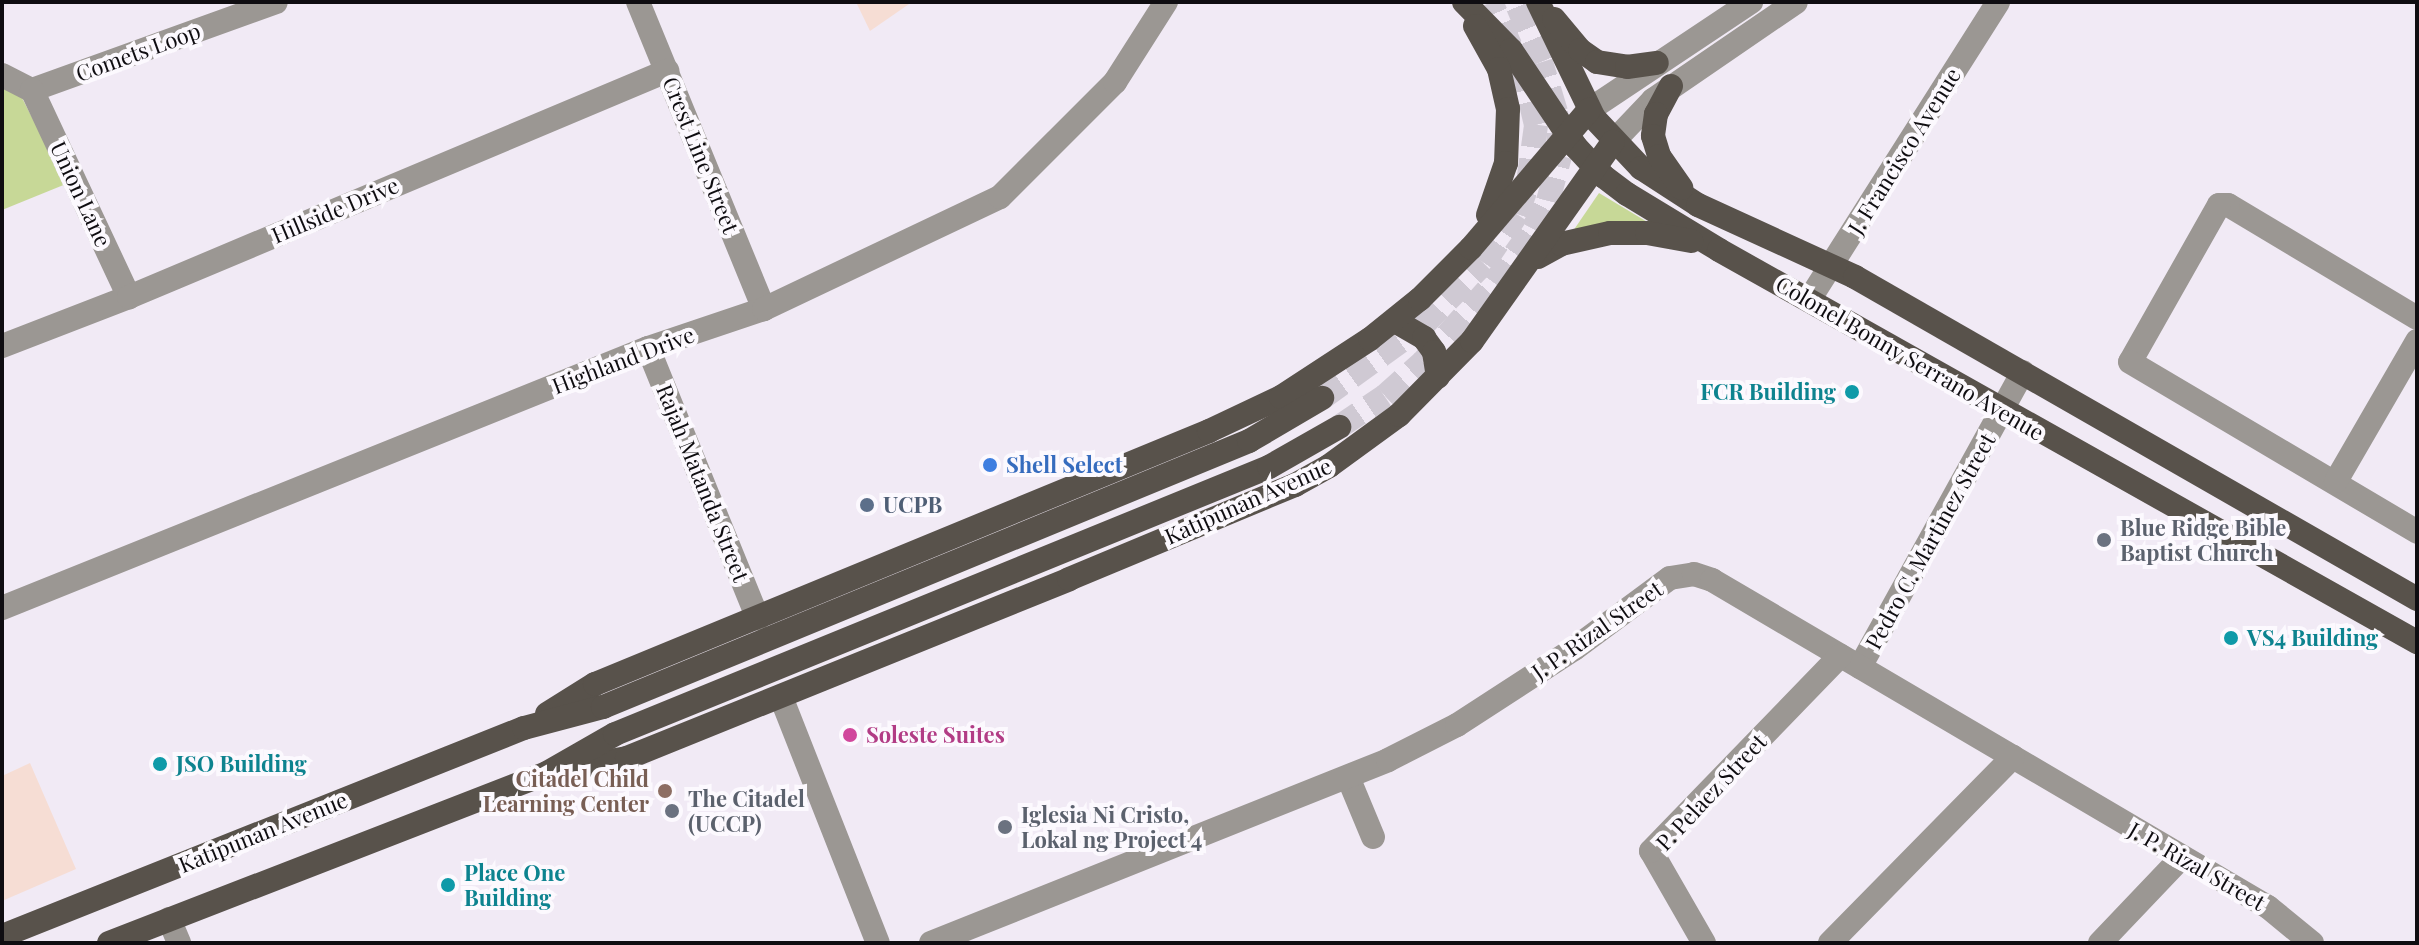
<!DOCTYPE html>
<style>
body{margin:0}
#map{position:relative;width:2419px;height:945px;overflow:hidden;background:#f1eaf5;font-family:"Playfair Display",serif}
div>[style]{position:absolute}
.education>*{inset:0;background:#f6ddd4}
.green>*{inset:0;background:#c7d897}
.major-tunnel>*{height:24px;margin-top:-12px;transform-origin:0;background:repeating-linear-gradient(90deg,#cfc9d3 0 24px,transparent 0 36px)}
.minor>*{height:24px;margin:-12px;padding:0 12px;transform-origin:12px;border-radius:12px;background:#9b9793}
.major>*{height:24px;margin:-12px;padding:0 12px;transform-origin:12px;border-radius:12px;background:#58524b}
.dots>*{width:22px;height:22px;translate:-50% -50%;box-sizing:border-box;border:4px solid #fcf9fe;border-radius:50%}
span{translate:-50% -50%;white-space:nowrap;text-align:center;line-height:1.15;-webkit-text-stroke:8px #fcf9fe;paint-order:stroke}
.street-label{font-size:22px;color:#0f0d11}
.culture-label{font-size:22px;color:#0d838f;font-weight:700}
.right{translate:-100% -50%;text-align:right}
.left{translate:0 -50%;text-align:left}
.shop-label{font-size:22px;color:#366cbe;font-weight:700}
.service-label{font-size:22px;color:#4e5e75;font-weight:700}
.worship-label{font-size:22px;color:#5b616d;font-weight:700}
.hotel-label{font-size:22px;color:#b23c85;font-weight:700}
.education-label{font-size:22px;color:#785e54;font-weight:700}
.frame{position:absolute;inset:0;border:4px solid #0f0d11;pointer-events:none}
</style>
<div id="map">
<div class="education">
<div style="clip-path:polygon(856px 2px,912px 2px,870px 31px)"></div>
<div style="clip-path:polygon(30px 763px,76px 869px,2px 901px,2px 776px)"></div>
</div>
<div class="green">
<div style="clip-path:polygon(2px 88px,19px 92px,66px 184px,2px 210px)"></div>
<div style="clip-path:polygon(1599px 193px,1649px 223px,1573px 231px)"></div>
</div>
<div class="major-tunnel">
<div style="left:1322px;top:398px;width:123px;rotate:-35.8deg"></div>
<div style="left:1422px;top:326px;width:88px;rotate:-45.5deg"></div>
<div style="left:1484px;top:263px;width:59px;rotate:-56deg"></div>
<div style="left:1517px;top:214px;width:33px;rotate:-70deg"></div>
<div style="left:1528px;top:183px;width:59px;rotate:-82.1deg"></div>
<div style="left:1536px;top:125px;width:47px;rotate:-103.4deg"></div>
<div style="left:1525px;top:79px;width:84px;rotate:-113.8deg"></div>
<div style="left:1339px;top:427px;width:55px;rotate:-34deg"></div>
<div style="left:1385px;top:396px;width:51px;rotate:-41.8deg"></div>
<div style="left:1423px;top:362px;width:106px;rotate:-48.1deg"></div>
<div style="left:1494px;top:283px;width:67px;rotate:-54.2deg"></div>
<div style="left:1533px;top:229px;width:32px;rotate:-62deg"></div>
<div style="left:1548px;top:201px;width:47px;rotate:-75.1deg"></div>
<div style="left:1560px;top:156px;width:44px;rotate:-95.2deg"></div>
<div style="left:1556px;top:112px;width:52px;rotate:-106.7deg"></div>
<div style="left:1541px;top:62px;width:65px;rotate:-112.6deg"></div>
</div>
<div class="minor">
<div style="left:638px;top:2px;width:332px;rotate:67.7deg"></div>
<div style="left:2px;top:75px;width:34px;rotate:27deg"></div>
<div style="left:32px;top:90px;width:259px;rotate:-19.8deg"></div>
<div style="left:32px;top:90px;width:229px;rotate:64.9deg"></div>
<div style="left:1589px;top:110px;width:195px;rotate:-33.7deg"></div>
<div style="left:1613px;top:142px;width:58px;rotate:-46.4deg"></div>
<div style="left:1653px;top:100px;width:173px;rotate:-34.4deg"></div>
<div style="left:1809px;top:300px;width:353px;rotate:-57.6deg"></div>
<div style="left:2417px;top:318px;width:220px;rotate:-149.1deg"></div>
<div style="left:2228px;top:205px;width:9px;rotate:180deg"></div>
<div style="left:2219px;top:205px;width:180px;rotate:119.5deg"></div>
<div style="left:2130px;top:362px;width:334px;rotate:30.6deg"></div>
<div style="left:2px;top:346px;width:136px;rotate:-21.1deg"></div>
<div style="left:129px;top:297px;width:584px;rotate:-22.79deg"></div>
<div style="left:648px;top:348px;width:292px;rotate:67.9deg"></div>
<div style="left:2336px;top:481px;width:162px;rotate:-59.9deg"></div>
<div style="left:2px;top:608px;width:696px;rotate:-21.92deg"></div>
<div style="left:648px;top:348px;width:122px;rotate:-18.6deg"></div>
<div style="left:764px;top:309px;width:261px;rotate:-25.4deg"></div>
<div style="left:1000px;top:197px;width:163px;rotate:-45deg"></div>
<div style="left:1115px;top:82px;width:95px;rotate:-57.5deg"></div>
<div style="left:1860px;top:667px;width:337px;rotate:-61.1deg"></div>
<div style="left:781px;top:697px;width:264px;rotate:68.5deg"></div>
<div style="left:1348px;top:777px;width:65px;rotate:67.4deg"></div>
<div style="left:169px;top:919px;width:26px;rotate:67deg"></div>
<div style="left:931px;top:943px;width:492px;rotate:-21.8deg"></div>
<div style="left:1388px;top:760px;width:77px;rotate:-26.9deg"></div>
<div style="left:1457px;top:725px;width:140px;rotate:-33deg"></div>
<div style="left:1574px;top:649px;width:119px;rotate:-36.5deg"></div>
<div style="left:1670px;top:578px;width:24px;rotate:-9deg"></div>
<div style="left:1694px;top:574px;width:19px;rotate:18deg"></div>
<div style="left:1712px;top:580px;width:645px;rotate:30.46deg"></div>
<div style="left:2268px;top:907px;width:57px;rotate:39.3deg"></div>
<div style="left:1704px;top:943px;width:106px;rotate:-119.9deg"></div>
<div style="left:1651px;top:851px;width:272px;rotate:-45.9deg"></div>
<div style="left:1830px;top:943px;width:261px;rotate:-45.5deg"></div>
<div style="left:2100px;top:943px;width:117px;rotate:-46.4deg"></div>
</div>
<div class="major">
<div style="left:1464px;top:2px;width:67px;rotate:45.6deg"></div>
<div style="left:1511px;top:50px;width:117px;rotate:56.2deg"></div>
<div style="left:1576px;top:147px;width:40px;rotate:47deg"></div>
<div style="left:1603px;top:176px;width:30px;rotate:37deg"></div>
<div style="left:1627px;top:194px;width:108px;rotate:31.3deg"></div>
<div style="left:1719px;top:250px;width:801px;rotate:29.32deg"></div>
<div style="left:1538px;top:2px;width:129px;rotate:64.2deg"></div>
<div style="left:1594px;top:118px;width:69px;rotate:46.8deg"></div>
<div style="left:1641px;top:168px;width:68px;rotate:33deg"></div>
<div style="left:1698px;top:205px;width:173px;rotate:24.6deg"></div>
<div style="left:1855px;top:277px;width:648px;rotate:29.81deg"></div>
<div style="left:1554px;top:19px;width:40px;rotate:50deg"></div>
<div style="left:1580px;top:50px;width:21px;rotate:35deg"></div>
<div style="left:1597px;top:62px;width:30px;rotate:9deg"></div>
<div style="left:1627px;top:67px;width:30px;rotate:-8deg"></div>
<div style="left:1475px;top:26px;width:49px;rotate:60.8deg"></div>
<div style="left:1499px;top:69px;width:41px;rotate:77.3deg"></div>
<div style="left:1508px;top:109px;width:54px;rotate:92.1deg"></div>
<div style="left:1506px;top:163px;width:55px;rotate:109.1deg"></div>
<div style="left:1671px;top:86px;width:32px;rotate:118deg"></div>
<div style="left:1656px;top:114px;width:22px;rotate:98deg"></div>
<div style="left:1653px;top:136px;width:21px;rotate:73deg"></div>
<div style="left:1659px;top:156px;width:39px;rotate:55deg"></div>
<div style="left:1538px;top:257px;width:26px;rotate:-29deg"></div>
<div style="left:1561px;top:244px;width:50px;rotate:-12.7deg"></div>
<div style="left:1610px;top:233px;width:37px"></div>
<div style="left:1647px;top:233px;width:45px;rotate:10.3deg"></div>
<div style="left:1395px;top:321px;width:34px;rotate:30deg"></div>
<div style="left:1424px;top:338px;width:17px;rotate:54deg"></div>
<div style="left:1434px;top:352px;width:25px;rotate:81deg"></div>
<div style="left:547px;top:714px;width:57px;rotate:-32deg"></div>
<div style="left:595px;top:684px;width:664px;rotate:-22.39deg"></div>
<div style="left:1209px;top:431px;width:80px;rotate:-25.3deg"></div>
<div style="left:1281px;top:397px;width:106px;rotate:-33.1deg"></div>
<div style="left:1370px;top:339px;width:64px;rotate:-38.7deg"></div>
<div style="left:1420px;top:299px;width:72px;rotate:-45deg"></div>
<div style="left:1471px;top:248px;width:182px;rotate:-49.5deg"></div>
<div style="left:565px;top:769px;width:63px;rotate:-10.1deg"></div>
<div style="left:627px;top:758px;width:477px;rotate:-22deg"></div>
<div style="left:1069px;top:579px;width:245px;rotate:-22.6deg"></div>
<div style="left:1295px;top:485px;width:39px;rotate:-29deg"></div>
<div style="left:1329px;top:466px;width:87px;rotate:-36.1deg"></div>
<div style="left:1399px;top:415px;width:104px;rotate:-45.4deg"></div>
<div style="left:1472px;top:341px;width:244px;rotate:-54.7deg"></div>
<div style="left:2px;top:936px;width:562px;rotate:-21.73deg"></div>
<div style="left:524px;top:728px;width:82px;rotate:-14.9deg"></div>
<div style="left:603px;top:707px;width:699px;rotate:-22.38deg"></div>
<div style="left:1249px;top:441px;width:85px;rotate:-30.5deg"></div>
<div style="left:109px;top:943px;width:470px;rotate:-21.2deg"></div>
<div style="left:547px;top:773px;width:78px;rotate:-29.8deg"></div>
<div style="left:615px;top:734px;width:706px;rotate:-22.21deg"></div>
<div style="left:1269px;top:467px;width:81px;rotate:-29.7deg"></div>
</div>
<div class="dots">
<div style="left:1852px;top:392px;background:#0f9aa8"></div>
<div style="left:990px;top:465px;background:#3f7fe0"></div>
<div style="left:867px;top:505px;background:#5c6f8a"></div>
<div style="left:2104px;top:540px;background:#6b7280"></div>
<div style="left:2231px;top:638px;background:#0f9aa8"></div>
<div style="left:850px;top:735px;background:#d1479c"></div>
<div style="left:160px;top:764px;background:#0f9aa8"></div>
<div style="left:665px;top:791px;background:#8d6e63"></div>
<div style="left:672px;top:811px;background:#6b7280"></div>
<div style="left:1005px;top:827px;background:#6b7280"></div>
<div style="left:448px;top:885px;background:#0f9aa8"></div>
</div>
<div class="street-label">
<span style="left:138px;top:52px;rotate:-20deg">Comets Loop</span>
<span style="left:1904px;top:151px;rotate:-58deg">J. Francisco Avenue</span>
<span style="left:701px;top:155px;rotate:68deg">Crest Line Street</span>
<span style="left:81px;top:194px;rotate:65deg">Union Lane</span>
<span style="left:335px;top:210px;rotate:-23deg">Hillside Drive</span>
<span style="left:1910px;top:358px;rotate:30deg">Colonel Bonny Serrano Avenue</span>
<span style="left:623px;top:360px;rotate:-21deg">Highland Drive</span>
<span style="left:703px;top:483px;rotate:68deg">Rajah Matanda Street</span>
<span style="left:1248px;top:501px;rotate:-24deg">Katipunan Avenue</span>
<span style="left:1930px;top:541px;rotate:-61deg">Pedro C. Martinez Street</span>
<span style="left:1597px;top:630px;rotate:-35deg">J. P. Rizal Street</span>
<span style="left:1711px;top:792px;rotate:-47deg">P. Pelaez Street</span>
<span style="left:263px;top:832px;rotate:-22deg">Katipunan Avenue</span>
<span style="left:2197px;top:866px;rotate:30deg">J. P. Rizal Street</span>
</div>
<div class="culture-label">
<span class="right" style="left:1836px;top:392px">FCR Building</span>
<span class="left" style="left:2247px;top:638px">VS4 Building</span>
<span class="left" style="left:176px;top:764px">JSO Building</span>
<span class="left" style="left:464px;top:885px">Place One<br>Building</span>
</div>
<div class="shop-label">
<span class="left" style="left:1006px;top:465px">Shell Select</span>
</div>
<div class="service-label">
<span class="left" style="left:883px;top:505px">UCPB</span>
</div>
<div class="worship-label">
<span class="left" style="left:2120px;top:540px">Blue Ridge Bible<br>Baptist Church</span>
<span class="left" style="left:688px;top:811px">The Citadel<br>(UCCP)</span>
<span class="left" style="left:1021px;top:827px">Iglesia Ni Cristo,<br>Lokal ng Project 4</span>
</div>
<div class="hotel-label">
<span class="left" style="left:866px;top:735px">Soleste Suites</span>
</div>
<div class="education-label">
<span class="right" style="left:649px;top:791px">Citadel Child<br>Learning Center</span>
</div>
<div class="frame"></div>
</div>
